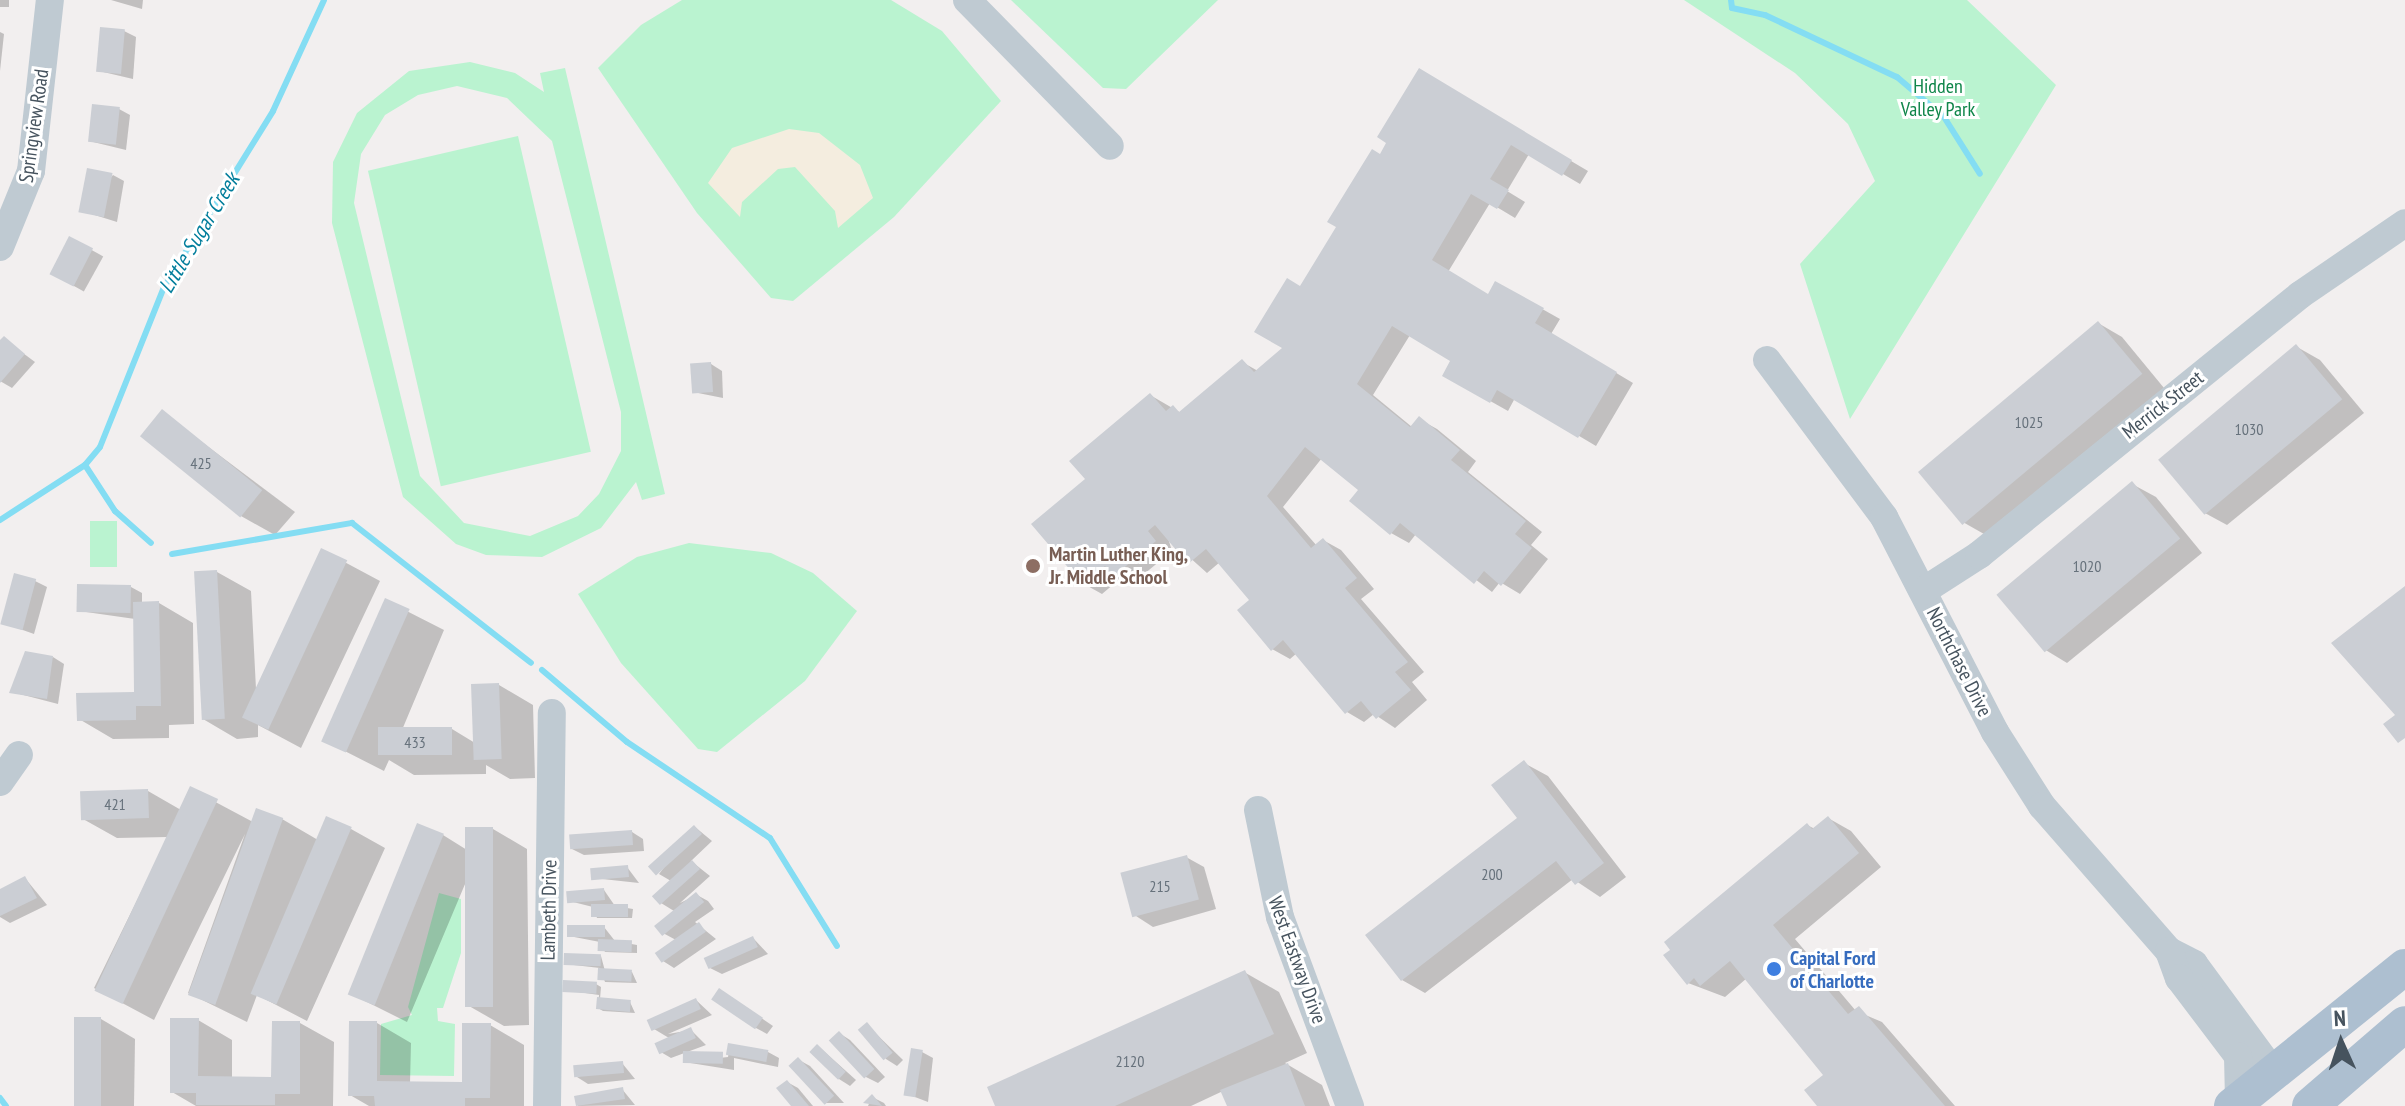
<!DOCTYPE html>
<style>
body{margin:0}
#map{position:relative;width:2405px;height:1106px;overflow:hidden;background:#f2efef;font-family:"PT Sans Narrow",sans-serif}
div>[style]{position:absolute}
.green>*{inset:0;background:#baf3d0;transform-origin:0 0}
.sand>*{inset:0;background:#f4eddf}
.shadow>*{inset:0;background:#0003;transform-origin:0 0}
.stream>*{height:6px;margin:-3px;padding:0 3px;transform-origin:3px;border-radius:3px;background:#84ddf3}
.building>*{inset:0;background:#cbced4;transform-origin:0 0}
.minor>*{height:28px;margin:-14px;padding:0 14px;transform-origin:14px;border-radius:14px;background:#bfcad2}
.major>*{height:36px;margin:-18px;padding:0 18px;transform-origin:18px;border-radius:18px;background:#adbfd0}
.dots>*{width:22px;height:22px;translate:-50% -50%;box-sizing:border-box;border:4px solid #fff;border-radius:50%}
span{translate:-50% -50%;white-space:nowrap;text-align:center;line-height:1.15;-webkit-text-stroke:6px #fff;paint-order:stroke}
.number-label{font-size:16px;color:#67727c}
.number-label span{-webkit-text-stroke-width:0}
.park-label{font-size:20px;color:#10864a}
.street-label{font-size:20px;color:#46535e}
.education-label{font-size:20px;color:#785e54;font-weight:700}
.left{translate:0 -50%;text-align:left}
.shop-label{font-size:20px;color:#366cbe;font-weight:700}
.water-label{font-size:22px;color:#037e9c;font-style:italic}
.north{position:absolute;left:2301px;top:1002px;width:80px;height:80px;-webkit-text-stroke:6px #fff;paint-order:stroke;rotate:357deg;font-size:22px;font-weight:700;line-height:32px;text-align:center;color:#46535e}
.north::after{content:'';display:block;margin:auto;width:28px;height:36px;background:#46535e;clip-path:polygon(50% 0,100% 100%,50% 72%,0 100%)}
</style>
<div id="map">
<div class="green">
<div style="clip-path:polygon(682px 0,891px 0,942px 31px,1001px 101px,894px 217px,793px 301px,771px 298px,697px 213px,598px 68px,641px 25px)"></div>
<div style="clip-path:polygon(1011px 0,1218px 0,1126px 89px,1103px 88px)"></div>
<div style="clip-path:polygon(1684px 0,1967px 0,2056px 85px,1850px 419px,1800px 264px,1875px 181px,1848px 124px,1795px 73px)"></div>
<div style="clip-path:polygon(evenodd,470px 62px,515px 73px,544px 92px,540px 73px,565px 68px,665px 494px,642px 500px,636px 482px,601px 528px,542px 557px,486px 555px,456px 544px,403px 497px,332px 223px,333px 162px,357px 113px,409px 71px,470px 62px,457px 86px,507px 98px,552px 141px,621px 412px,621px 451px,599px 494px,578px 516px,530px 536px,464px 523px,420px 476px,354px 203px,361px 154px,385px 115px,418px 95px,457px 86px)"></div>
<div style="left:518px;top:136px;width:324px;height:154px;rotate:77deg"></div>
<div style="left:90px;top:521px;width:27px;height:46px"></div>
<div style="clip-path:polygon(689px 543px,771px 553px,813px 573px,857px 611px,805px 681px,717px 752px,698px 749px,621px 663px,578px 594px,637px 557px)"></div>
<div style="clip-path:polygon(439px 893px,461px 899px,461px 953px,443px 1008px,437px 1008px,438px 1021px,455px 1024px,454px 1076px,380px 1075px,381px 1024px,412px 1015px,408px 1007px)"></div>
</div>
<div class="sand">
<div style="clip-path:polygon(789px 129px,819px 133px,860px 165px,873px 198px,838px 228px,835px 211px,795px 167px,778px 169px,742px 202px,740px 217px,708px 183px,732px 148px)"></div>
</div>
<div class="shadow">
<div style="left:0;top:0;width:9px;height:7px"></div>
<div style="clip-path:polygon(111px 0,143px 0,142px 9px)"></div>
<div style="clip-path:polygon(124px 31px,136px 37px,133px 79px,99px 71px)"></div>
<div style="clip-path:polygon(0 32px,4px 34px,0 71px)"></div>
<div style="clip-path:polygon(1419px 71px,1588px 171px,1580px 184px,1529px 154px,1507px 191px,1525px 202px,1515px 218px,1490px 203px,1448px 272px,1489px 297px,1496px 283px,1560px 319px,1551px 334px,1633px 383px,1596px 446px,1515px 398px,1508px 411px,1444px 375px,1453px 361px,1410px 335px,1373px 395px,1412px 427px,1419px 419px,1437px 429px,1476px 461px,1468px 472px,1542px 532px,1531px 545px,1548px 559px,1520px 594px,1500px 582px,1492px 592px,1416px 534px,1409px 543px,1391px 533px,1361px 489px,1322px 458px,1283px 507px,1317px 546px,1323px 540px,1341px 550px,1374px 589px,1361px 599px,1424px 672px,1412px 682px,1427px 700px,1395px 728px,1374px 714px,1364px 722px,1347px 712px,1297px 653px,1290px 659px,1272px 649px,1252px 600px,1220px 562px,1207px 573px,1168px 538px,1172px 551px,1132px 584px,1121px 578px,1102px 594px,1084px 584px,1088px 480px,1150px 395px,1181px 413px,1242px 362px,1258px 371px,1286px 348px,1301px 288px,1381px 156px)"></div>
<div style="clip-path:polygon(119px 109px,130px 115px,126px 150px,89px 141px)"></div>
<div style="clip-path:polygon(113px 175px,124px 181px,117px 222px,82px 211px)"></div>
<div style="left:70px;top:238px;width:38px;height:40px;rotate:29deg"></div>
<div style="clip-path:polygon(2098px 323px,2122px 337px,2164px 388px,1984px 534px,1961px 521px)"></div>
<div style="clip-path:polygon(4px 339px,35px 362px,12px 388px,0 381px)"></div>
<div style="clip-path:polygon(2297px 347px,2320px 360px,2364px 413px,2227px 525px,2203px 512px)"></div>
<div style="clip-path:polygon(711px 364px,722px 371px,723px 398px,693px 392px)"></div>
<div style="clip-path:polygon(162px 412px,295px 512px,275px 535px,241px 516px)"></div>
<div style="clip-path:polygon(2132px 484px,2156px 497px,2202px 553px,2067px 663px,2044px 649px)"></div>
<div style="clip-path:polygon(322px 550px,380px 581px,301px 748px,258px 725px,258px 737px,237px 739px,203px 719px,217px 572px,251px 591px,256px 689px)"></div>
<div style="clip-path:polygon(35px 581px,47px 587px,34px 634px,3px 623px)"></div>
<div style="clip-path:polygon(131px 587px,142px 593px,142px 603px,159px 603px,193px 623px,194px 724px,169px 725px,169px 738px,113px 739px,79px 719px,136px 694px,135px 619px,79px 611px)"></div>
<div style="clip-path:polygon(387px 601px,444px 630px,402px 730px,452px 729px,475px 743px,499px 685px,533px 705px,535px 778px,510px 779px,486px 765px,486px 774px,414px 775px,389px 760px,384px 771px,327px 742px)"></div>
<div style="clip-path:polygon(53px 657px,64px 664px,58px 704px,12px 692px)"></div>
<div style="clip-path:polygon(1524px 763px,1548px 776px,1626px 877px,1600px 897px,1573px 879px,1425px 993px,1402px 980px,1520px 818px)"></div>
<div style="clip-path:polygon(191px 789px,253px 822px,282px 819px,318px 840px,351px 829px,385px 848px,307px 1021px,257px 995px,247px 1022px,188px 993px,245px 834px,154px 1020px,94px 988px,168px 837px,117px 838px,83px 819px,148px 791px,181px 810px)"></div>
<div style="clip-path:polygon(1828px 818px,1851px 831px,1881px 867px,1795px 939px,1856px 1011px,1882px 1022px,1955px 1106px,1820px 1106px,1825px 1075px,1747px 978px,1725px 997px,1688px 983px,1807px 825px,1815px 829px)"></div>
<div style="clip-path:polygon(695px 827px,712px 841px,691px 861px,710px 876px,680px 903px,697px 895px,708px 901px,714px 909px,695px 922px,716px 939px,674px 968px,663px 961px,676px 940px,661px 932px,674px 911px,661px 903px,671px 881px,659px 874px)"></div>
<div style="clip-path:polygon(493px 829px,527px 849px,529px 1025px,504px 1026px,469px 1006px,468px 877px,407px 1022px,349px 993px,443px 835px,467px 850px)"></div>
<div style="clip-path:polygon(632px 832px,643px 839px,644px 851px,584px 855px,572px 849px)"></div>
<div style="clip-path:polygon(1186px 857px,1204px 867px,1216px 909px,1153px 927px,1136px 916px)"></div>
<div style="clip-path:polygon(627px 867px,639px 883px,593px 878px)"></div>
<div style="clip-path:polygon(25px 878px,47px 905px,10px 923px,0 917px,0 891px)"></div>
<div style="clip-path:polygon(604px 890px,615px 906px,633px 909px,632px 918px,597px 918px,593px 907px,569px 901px)"></div>
<div style="clip-path:polygon(604px 927px,615px 941px,637px 945px,637px 953px,605px 952px,600px 942px,569px 936px)"></div>
<div style="clip-path:polygon(753px 938px,768px 954px,722px 974px,710px 968px)"></div>
<div style="clip-path:polygon(601px 956px,605px 971px,632px 972px,637px 983px,605px 982px,600px 968px,565px 964px)"></div>
<div style="clip-path:polygon(1244px 972px,1279px 992px,1307px 1053px,1285px 1063px,1322px 1085px,1330px 1106px,1229px 1106px,1223px 1091px,1191px 1106px,997px 1106px)"></div>
<div style="clip-path:polygon(596px 984px,601px 987px,600px 999px,630px 1002px,635px 1013px,603px 1011px,598px 1008px,599px 995px,564px 990px)"></div>
<div style="clip-path:polygon(731px 997px,773px 1026px,767px 1034px,756px 1028px)"></div>
<div style="clip-path:polygon(696px 1000px,712px 1015px,668px 1034px,691px 1030px,706px 1045px,671px 1058px,659px 1051px,669px 1038px,654px 1029px)"></div>
<div style="clip-path:polygon(101px 1019px,135px 1039px,134px 1106px,74px 1106px)"></div>
<div style="clip-path:polygon(198px 1020px,232px 1040px,232px 1078px,273px 1079px,300px 1023px,334px 1042px,333px 1106px,196px 1106px,172px 1092px)"></div>
<div style="clip-path:polygon(377px 1023px,411px 1043px,410px 1084px,464px 1084px,490px 1025px,524px 1045px,524px 1106px,369px 1106px,350px 1095px)"></div>
<div style="clip-path:polygon(867px 1025px,903px 1060px,897px 1066px,886px 1059px)"></div>
<div style="clip-path:polygon(839px 1033px,850px 1040px,885px 1077px,878px 1083px,866px 1077px,831px 1041px)"></div>
<div style="clip-path:polygon(730px 1046px,768px 1052px,779px 1058px,778px 1067px,734px 1058px,734px 1070px,684px 1062px,728px 1057px)"></div>
<div style="clip-path:polygon(818px 1046px,856px 1080px,850px 1086px,839px 1079px)"></div>
<div style="clip-path:polygon(922px 1052px,933px 1058px,928px 1102px,907px 1094px)"></div>
<div style="clip-path:polygon(799px 1060px,810px 1066px,844px 1103px,826px 1103px)"></div>
<div style="clip-path:polygon(622px 1063px,635px 1079px,588px 1084px,577px 1077px)"></div>
<div style="clip-path:polygon(787px 1082px,798px 1088px,813px 1106px,793px 1106px)"></div>
<div style="clip-path:polygon(622px 1089px,635px 1105px,578px 1106px,576px 1098px)"></div>
<div style="clip-path:polygon(872px 1097px,884px 1103px,886px 1106px,868px 1106px)"></div>
</div>
<div class="stream">
<div style="left:1731px;top:0;width:8px;rotate:83deg"></div>
<div style="left:1732px;top:8px;width:34px;rotate:12deg"></div>
<div style="left:1765px;top:15px;width:146px;rotate:25.2deg"></div>
<div style="left:1897px;top:77px;width:62px;rotate:40.4deg"></div>
<div style="left:1944px;top:117px;width:67px;rotate:57.7deg"></div>
<div style="left:85px;top:465px;width:55px;rotate:56.9deg"></div>
<div style="left:115px;top:511px;width:48px;rotate:41.6deg"></div>
<div style="left:0;top:520px;width:101px;rotate:-32.9deg"></div>
<div style="left:85px;top:465px;width:23px;rotate:-50deg"></div>
<div style="left:100px;top:447px;width:172px;rotate:-68.2deg"></div>
<div style="left:164px;top:287px;width:207px;rotate:-58.2deg"></div>
<div style="left:273px;top:111px;width:122px;rotate:-65.3deg"></div>
<div style="left:172px;top:554px;width:183px;rotate:-9.8deg"></div>
<div style="left:352px;top:523px;width:227px;rotate:38deg"></div>
<div style="left:542px;top:670px;width:111px;rotate:40.3deg"></div>
<div style="left:627px;top:742px;width:172px;rotate:33.9deg"></div>
<div style="left:770px;top:838px;width:127px;rotate:58.2deg"></div>
<div style="left:0;top:1098px;width:10px;rotate:53deg"></div>
</div>
<div class="building">
<div style="left:100px;top:27px;width:25px;height:45px;rotate:5deg"></div>
<div style="clip-path:polygon(1419px 68px,1572px 160px,1562px 176px,1511px 145px,1490px 179px,1509px 190px,1497px 209px,1471px 194px,1432px 260px,1488px 294px,1495px 281px,1544px 308px,1535px 323px,1617px 372px,1578px 438px,1497px 390px,1490px 403px,1442px 376px,1450px 361px,1392px 326px,1357px 384px,1410px 427px,1419px 416px,1460px 450px,1451px 460px,1526px 521px,1515px 534px,1532px 548px,1501px 586px,1484px 571px,1474px 584px,1400px 523px,1390px 535px,1349px 501px,1358px 490px,1305px 447px,1267px 496px,1311px 548px,1323px 538px,1357px 578px,1345px 588px,1408px 662px,1395px 672px,1411px 690px,1376px 719px,1361px 701px,1345px 714px,1283px 640px,1271px 651px,1237px 610px,1249px 600px,1206px 549px,1188px 564px,1155px 525px,1148px 531px,1156px 541px,1114px 576px,1105px 566px,1083px 585px,1031px 524px,1085px 479px,1069px 461px,1150px 393px,1166px 411px,1173px 405px,1179px 412px,1242px 359px,1254px 372px,1282px 348px,1254px 332px,1287px 278px,1300px 286px,1336px 227px,1327px 222px,1372px 149px,1380px 154px,1386px 143px,1377px 137px)"></div>
<div style="left:92px;top:104px;width:28px;height:38px;rotate:6deg"></div>
<div style="left:87px;top:168px;width:26px;height:45px;rotate:11deg"></div>
<div style="left:69px;top:236px;width:27px;height:43px;rotate:27deg"></div>
<div style="left:2098px;top:321px;width:69px;height:235px;rotate:50deg"></div>
<div style="clip-path:polygon(4px 336px,25px 354px,0 383px,0 340px)"></div>
<div style="left:2296px;top:344px;width:72px;height:180px;rotate:50deg"></div>
<div style="left:711px;top:362px;width:30px;height:21px;rotate:86deg"></div>
<div style="left:162px;top:409px;width:129px;height:35px;rotate:39deg"></div>
<div style="left:2132px;top:481px;width:75px;height:177px;rotate:50deg"></div>
<div style="left:321px;top:548px;width:29px;height:187px;rotate:25deg"></div>
<div style="left:217px;top:570px;width:149px;height:23px;rotate:87deg"></div>
<div style="left:14px;top:573px;width:23px;height:53px;rotate:15deg"></div>
<div style="left:77px;top:584px;width:54px;height:28px;rotate:1deg"></div>
<div style="clip-path:polygon(2405px 586px,2405px 738px,2398px 743px,2383px 724px,2395px 715px,2331px 643px)"></div>
<div style="left:385px;top:598px;width:27px;height:157px;rotate:24deg"></div>
<div style="clip-path:polygon(159px 601px,161px 706px,136px 706px,136px 720px,77px 721px,76px 693px,134px 692px,133px 602px)"></div>
<div style="clip-path:polygon(25px 651px,53px 656px,47px 699px,9px 693px)"></div>
<div style="left:499px;top:683px;width:76px;height:28px;rotate:88deg"></div>
<div style="left:452px;top:727px;width:28px;height:74px;rotate:90deg"></div>
<div style="clip-path:polygon(1524px 760px,1604px 863px,1575px 885px,1556px 861px,1401px 981px,1365px 935px,1517px 818px,1491px 785px)"></div>
<div style="left:190px;top:786px;width:31px;height:226px;rotate:25deg"></div>
<div style="left:148px;top:789px;width:29px;height:68px;rotate:88deg"></div>
<div style="left:256px;top:808px;width:29px;height:199px;rotate:20deg"></div>
<div style="left:326px;top:816px;width:28px;height:193px;rotate:23deg"></div>
<div style="clip-path:polygon(1828px 816px,1859px 853px,1773px 925px,1848px 1014px,1859px 1006px,1945px 1106px,1817px 1106px,1804px 1090px,1823px 1075px,1730px 961px,1700px 986px,1694px 978px,1687px 985px,1663px 955px,1670px 950px,1664px 942px,1807px 823px,1812px 829px)"></div>
<div style="left:417px;top:823px;width:29px;height:185px;rotate:22deg"></div>
<div style="left:694px;top:825px;width:12px;height:62px;rotate:48deg"></div>
<div style="left:465px;top:827px;width:28px;height:180px"></div>
<div style="left:632px;top:830px;width:15px;height:63px;rotate:86deg"></div>
<div style="left:1187px;top:855px;width:46px;height:69px;rotate:75deg"></div>
<div style="left:692px;top:860px;width:12px;height:54px;rotate:48deg"></div>
<div style="left:628px;top:865px;width:12px;height:38px;rotate:85deg"></div>
<div style="clip-path:polygon(25px 876px,37px 898px,0 916px,0 889px)"></div>
<div style="left:604px;top:888px;width:12px;height:38px;rotate:85deg"></div>
<div style="left:696px;top:892px;width:13px;height:54px;rotate:51deg"></div>
<div style="left:591px;top:904px;width:37px;height:13px"></div>
<div style="left:699px;top:922px;width:12px;height:54px;rotate:55deg"></div>
<div style="left:567px;top:925px;width:38px;height:12px"></div>
<div style="left:753px;top:936px;width:12px;height:54px;rotate:66deg"></div>
<div style="left:598px;top:939px;width:34px;height:12px;rotate:2deg"></div>
<div style="left:564px;top:953px;width:37px;height:12px;rotate:2deg"></div>
<div style="left:598px;top:968px;width:34px;height:12px;rotate:3deg"></div>
<div style="clip-path:polygon(1245px 970px,1274px 1034px,1115px 1106px,995px 1106px,987px 1087px)"></div>
<div style="left:563px;top:980px;width:34px;height:12px;rotate:3deg"></div>
<div style="left:719px;top:988px;width:53px;height:14px;rotate:34deg"></div>
<div style="left:597px;top:997px;width:34px;height:12px;rotate:5deg"></div>
<div style="left:696px;top:998px;width:12px;height:54px;rotate:66deg"></div>
<div style="left:74px;top:1017px;width:27px;height:89px"></div>
<div style="clip-path:polygon(170px 1018px,199px 1018px,198px 1076px,271px 1077px,272px 1021px,300px 1021px,300px 1094px,275px 1094px,275px 1105px,196px 1105px,196px 1093px,170px 1093px)"></div>
<div style="clip-path:polygon(349px 1021px,377px 1021px,377px 1081px,462px 1082px,462px 1023px,491px 1023px,490px 1098px,465px 1098px,465px 1106px,375px 1106px,374px 1096px,348px 1096px)"></div>
<div style="left:867px;top:1022px;width:40px;height:12px;rotate:50deg"></div>
<div style="left:691px;top:1027px;width:12px;height:40px;rotate:66deg"></div>
<div style="left:839px;top:1031px;width:52px;height:14px;rotate:47deg"></div>
<div style="left:728px;top:1043px;width:41px;height:12px;rotate:10deg"></div>
<div style="left:817px;top:1044px;width:40px;height:11px;rotate:44deg"></div>
<div style="left:911px;top:1048px;width:12px;height:48px;rotate:9deg"></div>
<div style="left:683px;top:1051px;width:40px;height:12px;rotate:1deg"></div>
<div style="left:798px;top:1057px;width:53px;height:13px;rotate:47deg"></div>
<div style="left:623px;top:1061px;width:12px;height:50px;rotate:85deg"></div>
<div style="clip-path:polygon(1288px 1063px,1305px 1106px,1227px 1106px,1220px 1090px)"></div>
<div style="clip-path:polygon(787px 1080px,809px 1106px,791px 1106px,776px 1088px)"></div>
<div style="clip-path:polygon(623px 1087px,625px 1099px,576px 1106px,574px 1096px)"></div>
<div style="clip-path:polygon(872px 1094px,882px 1106px,863px 1103px)"></div>
</div>
<div class="minor">
<div style="left:967px;top:0;width:204px;rotate:45.6deg"></div>
<div style="left:0;top:247px;width:82px;rotate:-67.8deg"></div>
<div style="left:31px;top:171px;width:172px;rotate:-83.7deg"></div>
<div style="left:1767px;top:360px;width:196px;rotate:53.3deg"></div>
<div style="left:1884px;top:517px;width:242px;rotate:62.7deg"></div>
<div style="left:1995px;top:732px;width:88px;rotate:57.6deg"></div>
<div style="left:2042px;top:806px;width:193px;rotate:48.8deg"></div>
<div style="left:2169px;top:951px;width:28px;rotate:27deg"></div>
<div style="left:2194px;top:964px;width:135px;rotate:53.7deg"></div>
<div style="left:1923px;top:591px;width:67px;rotate:-32.7deg"></div>
<div style="left:1979px;top:555px;width:413px;rotate:-39deg"></div>
<div style="left:2300px;top:295px;width:127px;rotate:-34.4deg"></div>
<div style="left:0;top:782px;width:33px;rotate:-55deg"></div>
<div style="left:1258px;top:810px;width:109px;rotate:78.4deg"></div>
<div style="left:1280px;top:917px;width:202px;rotate:69.7deg"></div>
<div style="left:2169px;top:951px;width:29px;rotate:70deg"></div>
<div style="left:2179px;top:978px;width:98px;rotate:52.9deg"></div>
<div style="left:2238px;top:1056px;width:44px;rotate:88.7deg"></div>
<div style="left:547px;top:1106px;width:393px;rotate:-89.3deg"></div>
</div>
<div class="major">
<div style="left:2232px;top:1106px;width:222px;rotate:-38.8deg"></div>
<div style="left:2310px;top:1106px;width:125px;rotate:-40.8deg"></div>
</div>
<div class="dots">
<div style="left:1033px;top:566px;background:#8d6e63"></div>
<div style="left:1774px;top:969px;background:#3f7fe0"></div>
</div>
<div class="number-label">
<span style="left:2029px;top:422px">1025</span>
<span style="left:2249px;top:429px">1030</span>
<span style="left:201px;top:463px">425</span>
<span style="left:2087px;top:566px">1020</span>
<span style="left:415px;top:742px">433</span>
<span style="left:115px;top:804px">421</span>
<span style="left:1492px;top:874px">200</span>
<span style="left:1160px;top:886px">215</span>
<span style="left:1130px;top:1061px">2120</span>
</div>
<div class="park-label">
<span style="left:1938px;top:98px">Hidden<br>Valley Park</span>
</div>
<div class="street-label">
<span style="left:34px;top:126px;rotate:-82deg">Springview Road</span>
<span style="left:2163px;top:405px;rotate:-38deg">Merrick Street</span>
<span style="left:1959px;top:662px;rotate:63deg">Northchase Drive</span>
<span style="left:549px;top:910px;rotate:-89deg">Lambeth Drive</span>
<span style="left:1297px;top:960px;rotate:70deg">West Eastway Drive</span>
</div>
<div class="education-label">
<span class="left" style="left:1049px;top:566px">Martin Luther King,<br>Jr. Middle School</span>
</div>
<div class="shop-label">
<span class="left" style="left:1790px;top:970px">Capital Ford<br>of Charlotte</span>
</div>
<div class="water-label">
<span style="left:199px;top:233px;rotate:-59deg">Little Sugar Creek</span>
</div>
<div class="north">N</div>
</div>
